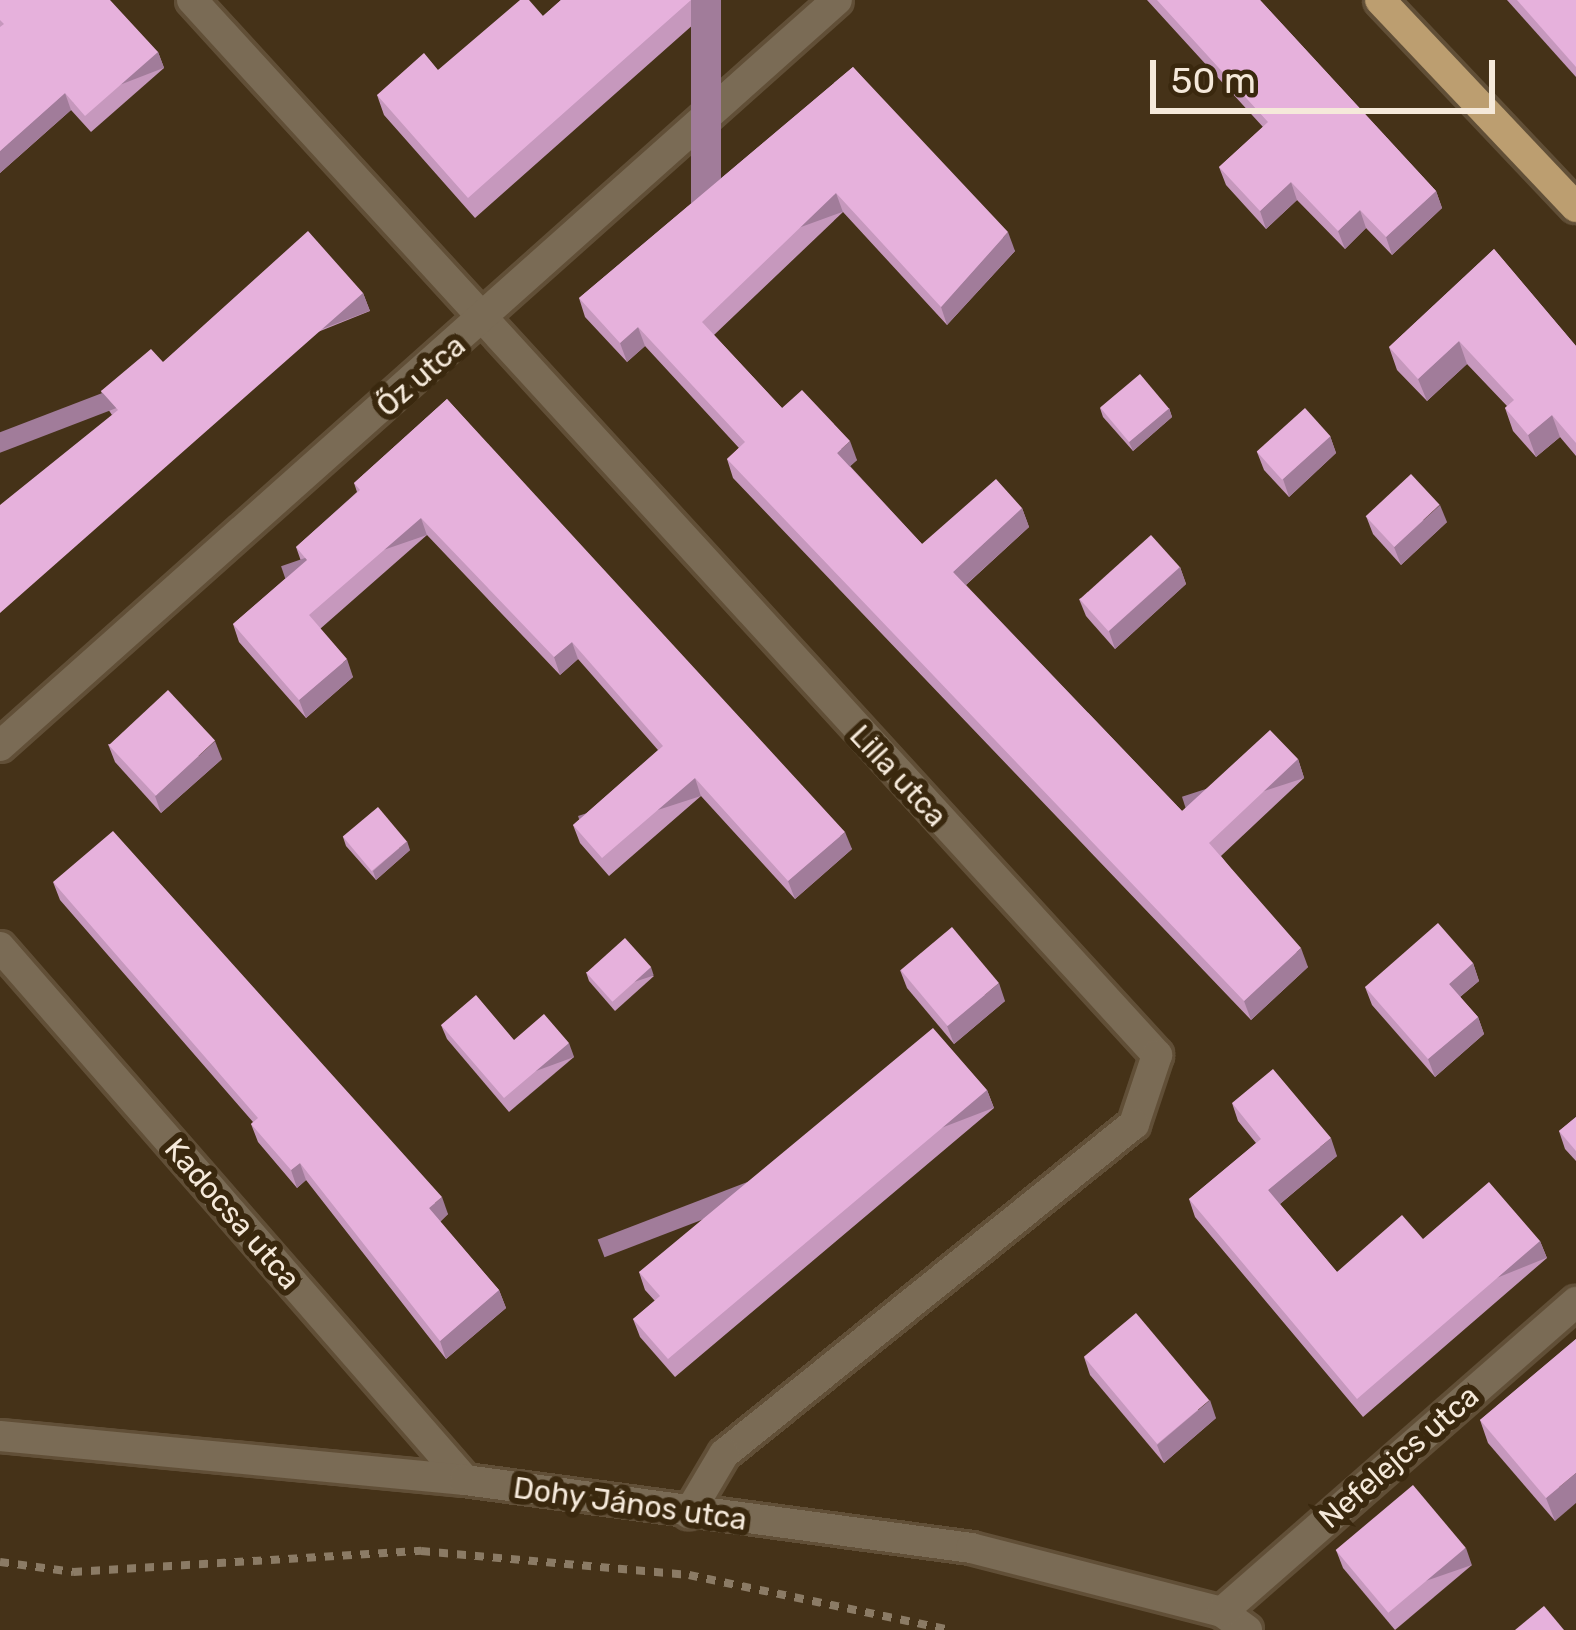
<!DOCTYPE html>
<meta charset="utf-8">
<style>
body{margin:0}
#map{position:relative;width:1576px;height:1630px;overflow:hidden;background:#453218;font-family:Rubik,sans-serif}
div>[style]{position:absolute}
.path>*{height:8px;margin-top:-4px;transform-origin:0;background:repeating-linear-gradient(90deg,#8b7b65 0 9px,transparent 0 18px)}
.roads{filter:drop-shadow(3px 0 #614f37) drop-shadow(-3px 0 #614f37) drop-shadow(0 3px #614f37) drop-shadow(0 -3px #614f37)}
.minor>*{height:30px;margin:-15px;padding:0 15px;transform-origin:15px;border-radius:15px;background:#7a6b55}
.major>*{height:30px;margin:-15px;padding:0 15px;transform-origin:15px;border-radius:15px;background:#bc9e70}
.wall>*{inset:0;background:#c698bd}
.shaded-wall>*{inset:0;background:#a17c9a;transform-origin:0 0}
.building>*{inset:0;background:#e6b1dc;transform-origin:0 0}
span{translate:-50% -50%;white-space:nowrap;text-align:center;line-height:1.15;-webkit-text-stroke:12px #3a280e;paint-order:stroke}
.street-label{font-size:30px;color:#f5e9da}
.scale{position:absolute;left:1150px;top:60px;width:345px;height:54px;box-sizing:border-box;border:6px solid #f5e9da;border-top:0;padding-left:15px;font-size:36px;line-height:42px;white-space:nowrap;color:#f5e9da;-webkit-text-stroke:9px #3a280e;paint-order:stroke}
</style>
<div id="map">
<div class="path">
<div style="left:0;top:1562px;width:74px;rotate:7.8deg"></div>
<div style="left:73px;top:1572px;width:349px;rotate:-3.5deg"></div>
<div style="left:421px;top:1551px;width:269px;rotate:5.1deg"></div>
<div style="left:689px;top:1575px;width:268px;rotate:11.9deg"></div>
</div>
<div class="roads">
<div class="minor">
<div style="left:192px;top:0;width:1430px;rotate:47.55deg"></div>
<div style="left:1157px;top:1055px;width:73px;rotate:108.4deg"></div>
<div style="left:1134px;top:1124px;width:526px;rotate:141.17deg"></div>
<div style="left:724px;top:1454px;width:69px;rotate:120.7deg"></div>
<div style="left:0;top:746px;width:1121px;rotate:-41.71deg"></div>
<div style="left:0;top:947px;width:707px;rotate:48.9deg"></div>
<div style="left:0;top:1436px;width:467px;rotate:5.4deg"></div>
<div style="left:465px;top:1480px;width:511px;rotate:7.65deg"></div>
<div style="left:971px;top:1548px;width:259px;rotate:14.3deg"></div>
<div style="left:1222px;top:1612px;width:31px;rotate:36deg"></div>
<div style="left:1222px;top:1612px;width:471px;rotate:-41.2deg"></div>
</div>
<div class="major">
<div style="left:1380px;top:0;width:285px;rotate:46.6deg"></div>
</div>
</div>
<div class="wall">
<div style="clip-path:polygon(0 0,158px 52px,164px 68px,91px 132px,71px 110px,0 173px)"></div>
<div style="clip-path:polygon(561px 0,721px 0,475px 218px,384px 115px,377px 95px,438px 70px,543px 16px)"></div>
<div style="clip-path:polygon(1147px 0,1260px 0,1436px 191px,1442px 208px,1392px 255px,1366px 228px,1345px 249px,1297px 200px,1266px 229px,1226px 185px,1219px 167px,1263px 127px)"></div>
<div style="clip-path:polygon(1507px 0,1576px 0,1576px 77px)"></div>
<div style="clip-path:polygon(853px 67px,1015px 251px,947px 325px,843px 212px,714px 335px,782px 408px,857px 460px,850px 466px,922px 544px,1022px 508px,1029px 527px,966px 585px,1182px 811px,1298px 759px,1304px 778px,1221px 856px,1308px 967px,1251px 1020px,733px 478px,727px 459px,739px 448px,645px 346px,627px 362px,585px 317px,579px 298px)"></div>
<div style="clip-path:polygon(1494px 249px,1576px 346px,1576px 456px,1560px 437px,1536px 457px,1513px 431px,1505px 408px,1507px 406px,1467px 364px,1427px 401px,1397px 370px,1389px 347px)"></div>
<div style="clip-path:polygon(363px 293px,370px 311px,112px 415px,108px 409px,101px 391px,163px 362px)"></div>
<div style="clip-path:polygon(447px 399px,852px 849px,795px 899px,701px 796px,609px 876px,580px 843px,573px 825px,658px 750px,578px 659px,560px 675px,427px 535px,320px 629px,353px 677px,306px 718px,239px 642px,233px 624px,302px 564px,296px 547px,357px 492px,354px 483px)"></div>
<div style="clip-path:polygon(1100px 408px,1169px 408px,1172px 417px,1133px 451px,1103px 417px)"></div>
<div style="clip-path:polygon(1330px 436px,1336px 453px,1289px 497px,1264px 470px,1257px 452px)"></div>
<div style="clip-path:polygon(1366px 516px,1447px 522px,1401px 565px,1373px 534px)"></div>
<div style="clip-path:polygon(1180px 567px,1186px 584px,1115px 649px,1086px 616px,1079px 599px)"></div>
<div style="clip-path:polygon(108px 744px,222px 759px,161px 813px,115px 762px)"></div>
<div style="clip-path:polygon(343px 837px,410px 850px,376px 880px,346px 846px)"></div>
<div style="clip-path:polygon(53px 882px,448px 1214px,440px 1222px,499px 1290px,506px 1308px,446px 1359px,306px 1180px,297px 1188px,258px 1142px,251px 1124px,253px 1122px,60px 900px)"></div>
<div style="clip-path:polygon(1473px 963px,1479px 981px,1460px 997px,1478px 1017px,1484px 1034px,1435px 1077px,1372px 1005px,1365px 987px)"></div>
<div style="clip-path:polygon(900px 970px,1005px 1001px,954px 1044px,907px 988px)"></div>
<div style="clip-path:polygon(586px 972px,654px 976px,615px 1011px,589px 981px)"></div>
<div style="clip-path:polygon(441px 1025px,514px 1040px,574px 1057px,509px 1112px,447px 1039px)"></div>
<div style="clip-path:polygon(987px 1090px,994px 1108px,675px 1377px,640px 1337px,633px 1319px,655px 1301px,645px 1290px,639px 1272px)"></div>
<div style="clip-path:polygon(1232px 1103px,1337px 1156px,1280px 1204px,1337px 1272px,1423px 1239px,1540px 1241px,1547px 1258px,1363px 1417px,1195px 1217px,1189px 1199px,1256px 1143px,1238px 1121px)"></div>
<div style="clip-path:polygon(1576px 1117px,1576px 1161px,1565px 1149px,1559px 1131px)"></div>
<div style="clip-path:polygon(1576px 1339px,1555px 1521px,1488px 1443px,1480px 1420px)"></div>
<div style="clip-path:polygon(1084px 1357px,1216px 1418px,1164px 1463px,1090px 1375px)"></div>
<div style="clip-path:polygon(1336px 1550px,1472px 1565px,1395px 1630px,1343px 1568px)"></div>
</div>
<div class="shaded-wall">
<div style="left:691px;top:0;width:30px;height:298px"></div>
<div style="left:158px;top:52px;width:17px;height:97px;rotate:69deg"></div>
<div style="clip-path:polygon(65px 93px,71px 110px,0 173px,0 151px)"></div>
<div style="clip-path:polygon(1291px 182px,1297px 200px,1266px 229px,1260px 211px)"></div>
<div style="clip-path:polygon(1436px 191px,1442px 208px,1392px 255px,1386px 237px)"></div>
<div style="left:836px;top:193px;width:20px;height:186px;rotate:70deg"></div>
<div style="clip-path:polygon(1360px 210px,1366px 228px,1345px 249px,1338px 231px)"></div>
<div style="clip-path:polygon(1008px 232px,1015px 251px,947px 325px,941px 307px)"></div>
<div style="left:363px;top:293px;width:19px;height:484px;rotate:69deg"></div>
<div style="clip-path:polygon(638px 327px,645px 346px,627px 362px,620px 343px)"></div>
<div style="clip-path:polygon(1459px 341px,1467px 364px,1427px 401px,1418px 379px)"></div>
<div style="clip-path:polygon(1169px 408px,1172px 417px,1133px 451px,1129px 442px)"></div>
<div style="clip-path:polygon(1552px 415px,1560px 437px,1536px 457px,1528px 435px)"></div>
<div style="clip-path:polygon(1330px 436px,1336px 453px,1289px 497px,1283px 479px)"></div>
<div style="clip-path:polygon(850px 441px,857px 460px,844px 472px,837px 453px)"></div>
<div style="clip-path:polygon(1440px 505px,1447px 522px,1401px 565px,1394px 547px)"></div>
<div style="clip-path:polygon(1022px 508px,1029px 527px,960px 590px,953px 572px)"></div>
<div style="left:421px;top:518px;width:18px;height:148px;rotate:71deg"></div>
<div style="clip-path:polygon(1180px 567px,1186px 584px,1115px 649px,1109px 631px)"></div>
<div style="clip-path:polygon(572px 642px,578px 659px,560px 675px,554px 657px)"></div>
<div style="clip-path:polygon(347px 659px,353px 677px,306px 718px,299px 700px)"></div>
<div style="clip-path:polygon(215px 741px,222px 759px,161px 813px,155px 796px)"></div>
<div style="left:1298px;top:759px;width:20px;height:122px;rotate:72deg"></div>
<div style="left:695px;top:778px;width:19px;height:123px;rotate:72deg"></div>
<div style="clip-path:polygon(845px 832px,852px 849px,795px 899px,788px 881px)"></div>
<div style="clip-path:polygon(407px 841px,410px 850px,376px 880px,373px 871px)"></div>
<div style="clip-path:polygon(1301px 948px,1308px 967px,1251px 1020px,1244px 1001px)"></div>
<div style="clip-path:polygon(1473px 963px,1479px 981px,1455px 1001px,1449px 984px)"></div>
<div style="left:651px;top:967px;width:9px;height:52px;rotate:72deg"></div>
<div style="clip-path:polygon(999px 983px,1005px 1001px,954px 1044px,947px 1026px)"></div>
<div style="clip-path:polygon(1478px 1017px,1484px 1034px,1435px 1077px,1428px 1059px)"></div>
<div style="left:569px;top:1043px;width:15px;height:85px;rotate:70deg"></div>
<div style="left:987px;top:1090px;width:19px;height:417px;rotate:69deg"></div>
<div style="clip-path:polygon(1331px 1138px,1337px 1156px,1275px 1208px,1268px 1190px)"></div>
<div style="clip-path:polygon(300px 1163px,306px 1180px,297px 1188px,291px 1170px)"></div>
<div style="clip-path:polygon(442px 1197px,448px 1214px,435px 1226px,429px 1208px)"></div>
<div style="left:1540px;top:1241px;width:18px;height:242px;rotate:68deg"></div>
<div style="clip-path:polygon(499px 1290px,506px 1308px,446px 1359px,440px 1341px)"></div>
<div style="clip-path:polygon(1210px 1400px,1216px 1418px,1164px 1463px,1157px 1445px)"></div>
<div style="clip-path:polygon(1576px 1473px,1576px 1503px,1555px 1521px,1546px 1498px)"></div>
<div style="left:1466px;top:1548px;width:18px;height:101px;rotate:71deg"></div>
</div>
<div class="building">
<div style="clip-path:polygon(0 0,110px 0,158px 52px,85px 116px,65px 93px,0 151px,0 27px,4px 24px,0 20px)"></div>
<div style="clip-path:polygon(520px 0,529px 0,543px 16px,561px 0,691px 0,468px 198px,377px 95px,424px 53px,438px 70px)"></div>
<div style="clip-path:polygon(1157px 0,1260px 0,1436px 191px,1386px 237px,1360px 210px,1338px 231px,1291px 182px,1260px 211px,1219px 167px,1268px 122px)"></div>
<div style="clip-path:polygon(1517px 0,1576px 0,1576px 67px)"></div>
<div style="clip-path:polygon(853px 67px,1008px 232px,941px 307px,836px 193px,702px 322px,782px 408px,802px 390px,850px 441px,837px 453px,922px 544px,996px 479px,1022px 508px,953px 572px,1182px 811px,1270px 730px,1298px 759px,1209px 843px,1301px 948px,1244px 1001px,727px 459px,745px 442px,638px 327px,620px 343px,579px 298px)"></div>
<div style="clip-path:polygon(308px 231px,363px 293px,0 613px,0 505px,118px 410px,101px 391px,151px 349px,163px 362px)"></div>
<div style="clip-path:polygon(1494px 249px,1576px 346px,1576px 443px,1552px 415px,1528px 435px,1505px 408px,1514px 400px,1459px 341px,1418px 379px,1389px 347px)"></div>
<div style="left:1140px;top:374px;width:45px;height:52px;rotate:50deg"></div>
<div style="clip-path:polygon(447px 399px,845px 832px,788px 881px,695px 778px,602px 858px,573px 825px,663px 746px,572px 642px,554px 657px,421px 518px,309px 615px,347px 659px,299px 700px,233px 624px,307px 560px,296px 547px,360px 490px,354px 483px)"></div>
<div style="left:1305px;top:408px;width:38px;height:65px;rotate:48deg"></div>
<div style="left:1411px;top:474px;width:42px;height:62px;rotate:47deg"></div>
<div style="left:1151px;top:535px;width:43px;height:96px;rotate:48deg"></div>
<div style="left:168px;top:690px;width:69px;height:81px;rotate:47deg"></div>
<div style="left:378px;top:807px;width:45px;height:46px;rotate:50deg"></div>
<div style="clip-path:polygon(113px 831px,442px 1197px,429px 1208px,499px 1290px,440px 1341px,300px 1163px,291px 1170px,251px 1124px,258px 1118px,53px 882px)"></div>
<div style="clip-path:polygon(1438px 923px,1473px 963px,1449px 984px,1478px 1017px,1428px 1059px,1365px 987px)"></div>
<div style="left:952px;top:927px;width:73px;height:67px;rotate:50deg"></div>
<div style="left:625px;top:938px;width:39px;height:52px;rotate:48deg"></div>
<div style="clip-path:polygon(476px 995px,514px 1040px,544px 1014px,569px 1043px,504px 1098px,441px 1025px)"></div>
<div style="clip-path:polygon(933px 1028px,987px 1090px,668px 1359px,633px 1319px,660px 1296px,639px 1272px)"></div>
<div style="clip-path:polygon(1273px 1069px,1331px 1138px,1268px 1190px,1337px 1272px,1402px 1215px,1423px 1239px,1489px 1182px,1540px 1241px,1357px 1399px,1189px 1199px,1261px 1139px,1232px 1103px)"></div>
<div style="clip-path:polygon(1576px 1117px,1576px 1151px,1559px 1131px)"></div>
<div style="left:1136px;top:1313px;width:114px;height:68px;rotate:50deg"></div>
<div style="clip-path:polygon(1576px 1339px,1576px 1473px,1546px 1498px,1480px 1420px)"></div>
<div style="left:1413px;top:1485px;width:82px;height:101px;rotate:50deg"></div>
<div style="clip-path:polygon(1544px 1606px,1564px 1630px,1515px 1630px)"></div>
</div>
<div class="street-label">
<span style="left:421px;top:376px;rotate:-41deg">Őz utca</span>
<span style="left:898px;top:776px;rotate:47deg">Lilla utca</span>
<span style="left:232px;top:1214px;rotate:49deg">Kadocsa utca</span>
<span style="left:1399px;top:1457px;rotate:-41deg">Nefelejcs utca</span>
<span style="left:630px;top:1504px;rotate:8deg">Dohy János utca</span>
</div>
<div class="scale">50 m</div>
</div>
